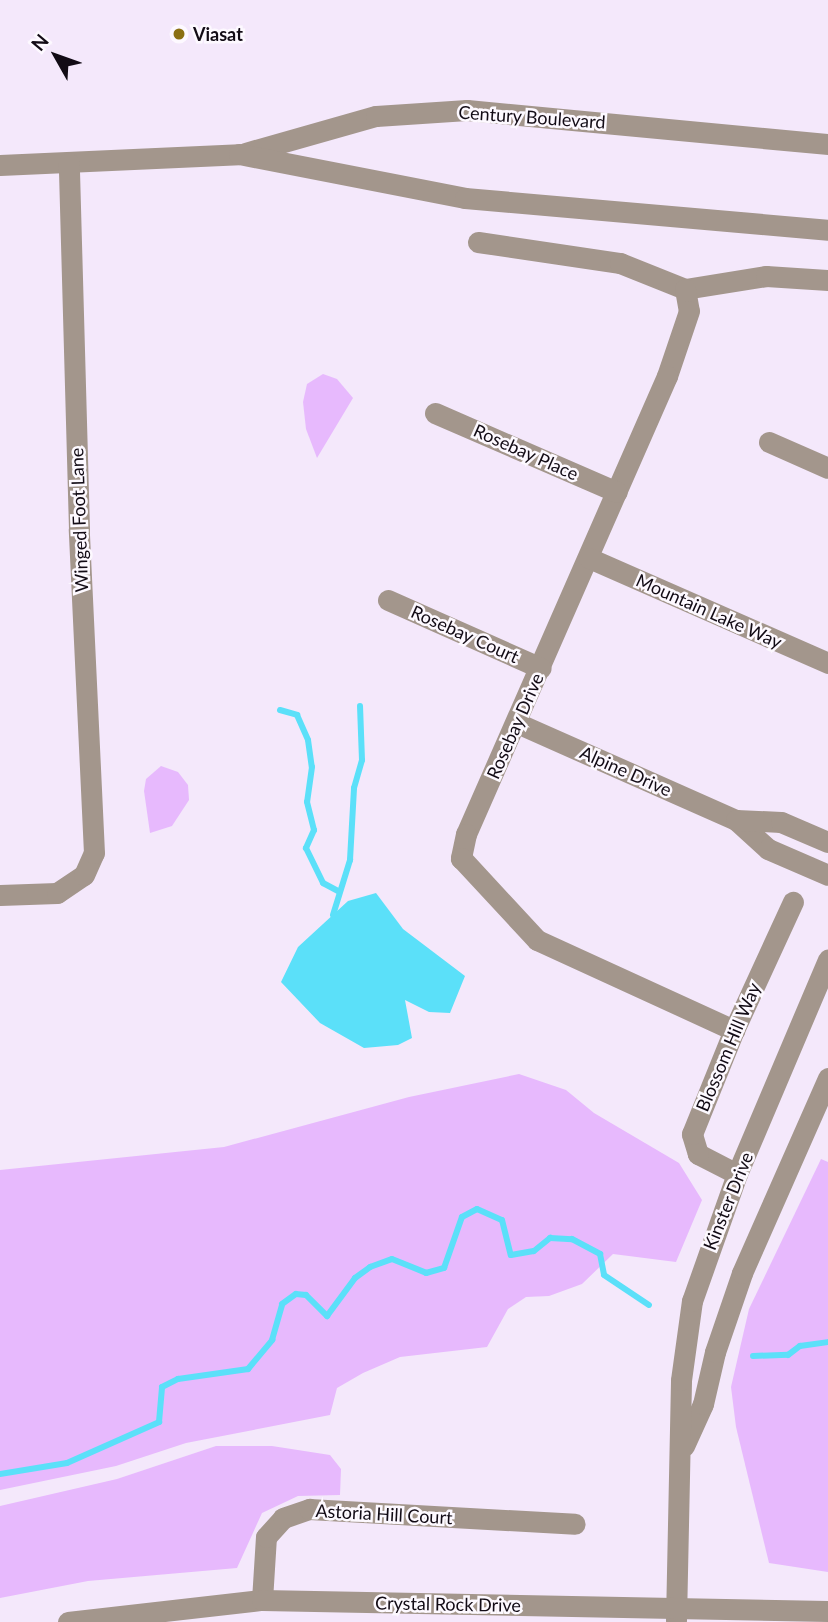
<!DOCTYPE html>
<style>
body{margin:0}
#map{position:relative;width:828px;height:1622px;overflow:hidden;background:#f4e8fb;font-family:Lato,sans-serif}
div>[style]{position:absolute}
.green>*{inset:0;background:#e7b9fd}
.water>*{inset:0;background:#5be0f9}
.stream>*{height:6px;margin:-3px;padding:0 3px;transform-origin:3px;border-radius:3px;background:#5be0f9}
.minor>*{height:21px;margin:-10.5px;padding:0 10.5px;transform-origin:10.5px;border-radius:10.5px;background:#a3968c}
.dots>*{width:19px;height:19px;translate:-50% -50%;box-sizing:border-box;border:4px solid #fdf9ff;border-radius:50%}
span{translate:-50% -50%;white-space:nowrap;text-align:center;line-height:1.15;-webkit-text-stroke:5px #fdf9ff;paint-order:stroke}
.poi-label{font-size:18px;color:#120b15;font-weight:700}
.left{translate:0 -50%;text-align:left}
.street-label{font-size:18px;color:#120b15}
.north{position:absolute;left:21px;top:21px;width:70px;height:70px;-webkit-text-stroke:5px #fdf9ff;paint-order:stroke;rotate:310deg;font-size:19px;font-weight:700;line-height:28px;text-align:center;color:#120b15}
.north::after{content:'';display:block;margin:auto;width:24px;height:32px;background:#120b15;clip-path:polygon(50% 0,100% 100%,50% 72%,0 100%)}
</style>
<div id="map">
<div class="green">
<div style="clip-path:polygon(323px 374px,337px 379px,353px 398px,317px 458px,306px 429px,303px 402px,307px 384px)"></div>
<div style="clip-path:polygon(161px 766px,178px 772px,188px 785px,189px 800px,172px 826px,150px 833px,144px 791px,146px 779px)"></div>
<div style="clip-path:polygon(519px 1074px,566px 1090px,594px 1113px,679px 1163px,702px 1200px,676px 1262px,613px 1254px,582px 1284px,549px 1296px,526px 1297px,508px 1309px,487px 1347px,400px 1357px,363px 1373px,337px 1388px,330px 1415px,186px 1443px,116px 1466px,0 1490px,0 1170px,224px 1147px,409px 1097px)"></div>
<div style="clip-path:polygon(821px 1159px,828px 1162px,828px 1572px,769px 1563px,736px 1427px,731px 1387px,749px 1309px)"></div>
<div style="clip-path:polygon(216px 1446px,272px 1446px,330px 1455px,341px 1469px,340px 1495px,298px 1496px,262px 1513px,237px 1568px,88px 1581px,0 1598px,0 1506px,117px 1479px)"></div>
</div>
<div class="water">
<div style="clip-path:polygon(376px 893px,403px 929px,465px 976px,450px 1013px,429px 1012px,405px 1000px,412px 1038px,398px 1045px,364px 1048px,320px 1023px,281px 982px,298px 947px,348px 901px)"></div>
</div>
<div class="stream">
<div style="left:280px;top:710px;width:18px;rotate:16deg"></div>
<div style="left:297px;top:715px;width:27px;rotate:66deg"></div>
<div style="left:308px;top:740px;width:27px;rotate:82deg"></div>
<div style="left:312px;top:767px;width:35px;rotate:98deg"></div>
<div style="left:307px;top:802px;width:29px;rotate:76deg"></div>
<div style="left:314px;top:830px;width:20px;rotate:114deg"></div>
<div style="left:306px;top:848px;width:39px;rotate:64deg"></div>
<div style="left:323px;top:883px;width:17px;rotate:28deg"></div>
<div style="left:333px;top:915px;width:58px;rotate:-72.8deg"></div>
<div style="left:350px;top:860px;width:72px;rotate:-86.8deg"></div>
<div style="left:354px;top:788px;width:29px;rotate:-74deg"></div>
<div style="left:362px;top:760px;width:54px;rotate:-92.1deg"></div>
<div style="left:753px;top:1356px;width:35px;rotate:-2deg"></div>
<div style="left:788px;top:1355px;width:15px;rotate:-37deg"></div>
<div style="left:800px;top:1346px;width:28px;rotate:-8deg"></div>
<div style="left:0;top:1474px;width:68px;rotate:-9.3deg"></div>
<div style="left:67px;top:1463px;width:101px;rotate:-24deg"></div>
<div style="left:159px;top:1422px;width:35px;rotate:-85deg"></div>
<div style="left:162px;top:1387px;width:18px;rotate:-27deg"></div>
<div style="left:178px;top:1379px;width:71px;rotate:-8.1deg"></div>
<div style="left:248px;top:1369px;width:38px;rotate:-50deg"></div>
<div style="left:272px;top:1340px;width:37px;rotate:-74deg"></div>
<div style="left:282px;top:1304px;width:17px;rotate:-36deg"></div>
<div style="left:296px;top:1294px;width:10px;rotate:6deg"></div>
<div style="left:306px;top:1295px;width:30px;rotate:45deg"></div>
<div style="left:327px;top:1316px;width:47px;rotate:-53.6deg"></div>
<div style="left:355px;top:1278px;width:19px;rotate:-36deg"></div>
<div style="left:370px;top:1267px;width:23px;rotate:-20deg"></div>
<div style="left:392px;top:1259px;width:37px;rotate:22deg"></div>
<div style="left:426px;top:1273px;width:19px;rotate:-16deg"></div>
<div style="left:444px;top:1268px;width:54px;rotate:-70.6deg"></div>
<div style="left:462px;top:1217px;width:17px;rotate:-28deg"></div>
<div style="left:477px;top:1209px;width:27px;rotate:24deg"></div>
<div style="left:502px;top:1220px;width:36px;rotate:76deg"></div>
<div style="left:511px;top:1255px;width:23px;rotate:-10deg"></div>
<div style="left:534px;top:1251px;width:21px;rotate:-39deg"></div>
<div style="left:550px;top:1238px;width:22px;rotate:3deg"></div>
<div style="left:572px;top:1239px;width:32px;rotate:28deg"></div>
<div style="left:600px;top:1254px;width:21px;rotate:79deg"></div>
<div style="left:604px;top:1275px;width:54px;rotate:33.7deg"></div>
</div>
<div class="minor">
<div style="left:245px;top:153px;width:136px;rotate:-15.8deg"></div>
<div style="left:376px;top:116px;width:91px;rotate:-3.8deg"></div>
<div style="left:467px;top:110px;width:363px;rotate:5.4deg"></div>
<div style="left:0;top:165px;width:239px;rotate:-2.6deg"></div>
<div style="left:239px;top:154px;width:230px;rotate:11deg"></div>
<div style="left:465px;top:198px;width:364px;rotate:5deg"></div>
<div style="left:478px;top:242px;width:144px;rotate:8.4deg"></div>
<div style="left:620px;top:263px;width:70px;rotate:21.8deg"></div>
<div style="left:685px;top:289px;width:82px;rotate:-9.1deg"></div>
<div style="left:766px;top:276px;width:62px;rotate:3.7deg"></div>
<div style="left:685px;top:289px;width:22px;rotate:80deg"></div>
<div style="left:689px;top:311px;width:69px;rotate:108.7deg"></div>
<div style="left:667px;top:376px;width:500px;rotate:113.69deg"></div>
<div style="left:466px;top:834px;width:25px;rotate:102deg"></div>
<div style="left:461px;top:858px;width:112px;rotate:47.2deg"></div>
<div style="left:537px;top:940px;width:217px;rotate:24.6deg"></div>
<div style="left:435px;top:413px;width:198px;rotate:23.5deg"></div>
<div style="left:769px;top:442px;width:64px;rotate:23.8deg"></div>
<div style="left:589px;top:558px;width:261px;rotate:23.7deg"></div>
<div style="left:388px;top:600px;width:167px;rotate:24deg"></div>
<div style="left:517px;top:723px;width:240px;rotate:23.9deg"></div>
<div style="left:736px;top:820px;width:43px;rotate:42.2deg"></div>
<div style="left:768px;top:849px;width:65px;rotate:23.4deg"></div>
<div style="left:736px;top:820px;width:45px;rotate:2.5deg"></div>
<div style="left:781px;top:822px;width:51px;rotate:23.1deg"></div>
<div style="left:0;top:895px;width:57px;rotate:-2deg"></div>
<div style="left:57px;top:893px;width:32px;rotate:-34deg"></div>
<div style="left:84px;top:875px;width:24px;rotate:-66deg"></div>
<div style="left:94px;top:853px;width:324px;rotate:-92.7deg"></div>
<div style="left:79px;top:529px;width:366px;rotate:-91.6deg"></div>
<div style="left:737px;top:1174px;width:44px;rotate:-152.9deg"></div>
<div style="left:698px;top:1154px;width:21px;rotate:-107deg"></div>
<div style="left:692px;top:1134px;width:112px;rotate:-68deg"></div>
<div style="left:734px;top:1030px;width:141px;rotate:-65.3deg"></div>
<div style="left:684px;top:1446px;width:46px;rotate:-65.7deg"></div>
<div style="left:703px;top:1404px;width:53px;rotate:-77deg"></div>
<div style="left:715px;top:1352px;width:83px;rotate:-71.1deg"></div>
<div style="left:742px;top:1273px;width:213px;rotate:-66.2deg"></div>
<div style="left:262px;top:1600px;width:63px;rotate:-86.4deg"></div>
<div style="left:266px;top:1537px;width:25px;rotate:-48deg"></div>
<div style="left:283px;top:1518px;width:28px;rotate:-19deg"></div>
<div style="left:309px;top:1509px;width:266px;rotate:3.2deg"></div>
<div style="left:676px;top:1620px;width:240px;rotate:-88.8deg"></div>
<div style="left:681px;top:1380px;width:80px;rotate:-82.1deg"></div>
<div style="left:692px;top:1301px;width:135px;rotate:-70.5deg"></div>
<div style="left:737px;top:1174px;width:233px;rotate:-67deg"></div>
<div style="left:68px;top:1622px;width:195px;rotate:-6.5deg"></div>
<div style="left:262px;top:1600px;width:566px;rotate:1.11deg"></div>
</div>
<div class="dots">
<div style="left:179px;top:34px;background:#8b7012"></div>
</div>
<div class="poi-label">
<span class="left" style="left:193px;top:34px">Viasat</span>
</div>
<div class="street-label">
<span style="left:532px;top:117px;rotate:4deg">Century Boulevard</span>
<span style="left:526px;top:452px;rotate:24deg">Rosebay Place</span>
<span style="left:79px;top:520px;rotate:-92deg">Winged Foot Lane</span>
<span style="left:709px;top:611px;rotate:24deg">Mountain Lake Way</span>
<span style="left:465px;top:634px;rotate:24deg">Rosebay Court</span>
<span style="left:515px;top:726px;rotate:-66deg">Rosebay Drive</span>
<span style="left:626px;top:771px;rotate:24deg">Alpine Drive</span>
<span style="left:728px;top:1047px;rotate:-67deg">Blossom Hill Way</span>
<span style="left:728px;top:1201px;rotate:-68deg">Kinster Drive</span>
<span style="left:384px;top:1514px;rotate:3deg">Astoria Hill Court</span>
<span style="left:448px;top:1604px;rotate:1deg">Crystal Rock Drive</span>
</div>
<div class="north">N</div>
</div>
